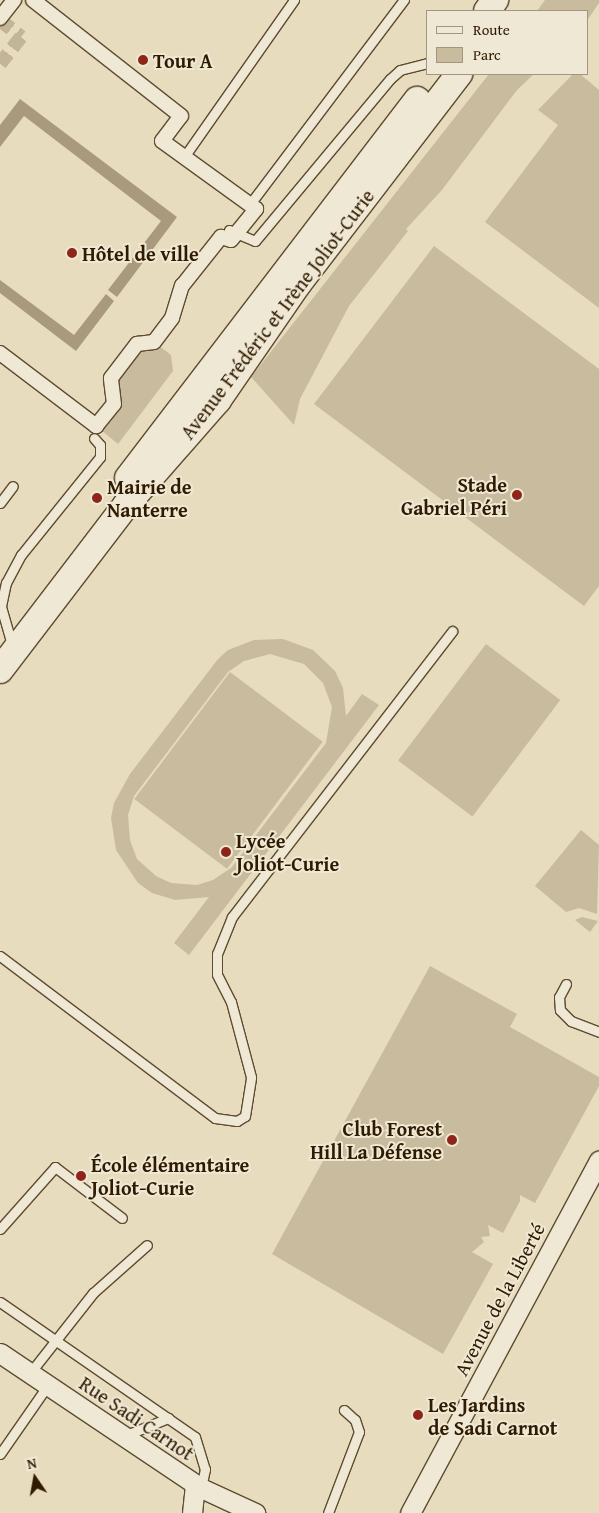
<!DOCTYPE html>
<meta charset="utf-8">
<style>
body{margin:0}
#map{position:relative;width:599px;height:1513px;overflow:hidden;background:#e7dcbe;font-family:"Gentium Book Plus",serif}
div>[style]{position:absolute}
.green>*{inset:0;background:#c8bb9e;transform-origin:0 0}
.water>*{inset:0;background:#a99a7d}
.pedestrian-tunnel>*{height:14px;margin-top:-7px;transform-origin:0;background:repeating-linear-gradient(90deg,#c2b598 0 14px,transparent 0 21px)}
.roads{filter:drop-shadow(1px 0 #5e4b30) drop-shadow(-1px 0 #5e4b30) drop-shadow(0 1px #5e4b30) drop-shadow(0 -1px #5e4b30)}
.service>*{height:9px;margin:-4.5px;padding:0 4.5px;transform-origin:4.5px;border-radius:4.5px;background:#efe8d5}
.pedestrian>*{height:14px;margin:-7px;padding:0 7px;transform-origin:7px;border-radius:7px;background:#efe8d5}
.minor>*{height:19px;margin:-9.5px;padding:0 9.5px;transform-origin:9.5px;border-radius:9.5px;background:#efe8d5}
.secondary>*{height:26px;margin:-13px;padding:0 13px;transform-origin:13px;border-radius:13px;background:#efe8d5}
.dots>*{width:14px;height:14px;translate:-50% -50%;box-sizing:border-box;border:2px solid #efe8d5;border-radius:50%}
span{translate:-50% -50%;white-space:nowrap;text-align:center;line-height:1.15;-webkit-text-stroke:4px #efe8d5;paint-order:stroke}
.poi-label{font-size:20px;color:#301b00;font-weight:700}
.left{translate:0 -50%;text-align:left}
.right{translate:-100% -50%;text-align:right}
.street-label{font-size:20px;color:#301b00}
.legend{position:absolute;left:426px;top:10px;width:162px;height:65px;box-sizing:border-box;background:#efe8d5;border:1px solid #a39680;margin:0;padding:6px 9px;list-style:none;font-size:15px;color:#301b00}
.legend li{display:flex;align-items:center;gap:10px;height:25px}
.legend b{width:25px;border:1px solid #a39680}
.north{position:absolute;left:10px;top:1453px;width:50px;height:50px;-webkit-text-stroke:4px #efe8d5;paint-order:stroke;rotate:348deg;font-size:14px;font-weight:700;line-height:20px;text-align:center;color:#301b00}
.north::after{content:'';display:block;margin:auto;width:18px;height:22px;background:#301b00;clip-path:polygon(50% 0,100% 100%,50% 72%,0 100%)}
</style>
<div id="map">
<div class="green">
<div style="clip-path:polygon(545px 0,599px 0,599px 3px,588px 19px,588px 11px,537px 11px)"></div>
<div style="clip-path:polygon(489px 74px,534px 74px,517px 90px,442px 190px,406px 229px,408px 231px,349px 306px,300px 399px,294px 425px,251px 377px)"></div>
<div style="clip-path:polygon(573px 74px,580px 74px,599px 90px,599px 308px,485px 222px,558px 125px,538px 110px)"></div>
<div style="clip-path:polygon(434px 246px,599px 369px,599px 586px,584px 606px,314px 404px)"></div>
<div style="clip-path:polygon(154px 342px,171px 355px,173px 371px,118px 444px,96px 426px,114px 404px,111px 378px,137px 344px)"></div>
<div style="clip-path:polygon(evenodd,283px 639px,313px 650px,335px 671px,343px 688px,346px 716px,362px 694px,379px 705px,189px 955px,174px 943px,209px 897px,175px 900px,152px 893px,138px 883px,116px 850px,111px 818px,114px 803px,130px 774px,218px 659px,228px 650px,254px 640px,283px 639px,270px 654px,304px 664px,323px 683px,332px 707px,326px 743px,231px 868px,213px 880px,197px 885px,171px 883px,156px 876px,137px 859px,130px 840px,128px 815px,134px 796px,228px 672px,244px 661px,270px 654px)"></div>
<div style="left:486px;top:644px;width:93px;height:146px;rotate:37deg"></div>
<div style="left:230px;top:672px;width:116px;height:159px;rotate:37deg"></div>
<div style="clip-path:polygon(581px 830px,599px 845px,597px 914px,579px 908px,566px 912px,535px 886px)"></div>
<div style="clip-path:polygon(582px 917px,598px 921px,590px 932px,575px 920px)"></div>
<div style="clip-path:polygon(430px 966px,517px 1014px,510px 1027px,599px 1077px,599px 1086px,535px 1203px,520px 1195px,520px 1201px,503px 1233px,488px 1225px,490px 1236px,481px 1237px,484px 1242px,472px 1252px,493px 1264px,443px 1354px,272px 1254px)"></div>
</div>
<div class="water">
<div style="clip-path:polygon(20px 99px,177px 217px,117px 297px,108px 290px,161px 221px,24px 116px,0 147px,0 125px)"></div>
<div style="clip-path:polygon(0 280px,74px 335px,106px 294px,114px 301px,76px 351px,0 293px)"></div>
</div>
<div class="pedestrian-tunnel">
<div style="left:0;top:20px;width:27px;rotate:39deg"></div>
<div style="left:21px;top:37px;width:34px;rotate:128deg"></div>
</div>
<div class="roads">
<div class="service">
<div style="left:184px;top:157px;width:192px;rotate:-55deg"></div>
<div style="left:250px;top:204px;width:256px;rotate:-53deg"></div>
<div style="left:229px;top:230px;width:28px;rotate:23deg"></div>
<div style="left:255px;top:241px;width:211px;rotate:-50.2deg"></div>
<div style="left:390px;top:79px;width:13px;rotate:-42deg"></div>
<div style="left:400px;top:70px;width:29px;rotate:-14deg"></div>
<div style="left:0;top:503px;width:21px;rotate:-53deg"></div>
<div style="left:10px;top:638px;width:33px;rotate:-106deg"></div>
<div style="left:1px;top:606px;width:24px;rotate:-78deg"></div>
<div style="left:6px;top:583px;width:32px;rotate:-62deg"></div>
<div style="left:21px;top:555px;width:126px;rotate:-51.1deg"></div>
<div style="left:100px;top:457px;width:12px;rotate:-90deg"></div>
<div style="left:100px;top:445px;width:9px;rotate:-131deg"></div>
<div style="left:0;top:956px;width:269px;rotate:37deg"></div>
<div style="left:215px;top:1118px;width:22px;rotate:8deg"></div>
<div style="left:237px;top:1121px;width:9px;rotate:-32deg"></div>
<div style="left:245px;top:1116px;width:39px;rotate:-81deg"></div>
<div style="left:251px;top:1077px;width:78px;rotate:-104.9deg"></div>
<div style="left:231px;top:1002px;width:31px;rotate:-117deg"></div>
<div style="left:217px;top:974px;width:20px;rotate:-90deg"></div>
<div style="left:217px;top:954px;width:40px;rotate:-68deg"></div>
<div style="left:232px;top:917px;width:361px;rotate:-52.4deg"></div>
<div style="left:566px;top:984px;width:15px;rotate:118deg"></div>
<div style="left:559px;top:997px;width:13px;rotate:86deg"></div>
<div style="left:560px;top:1010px;width:16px;rotate:45deg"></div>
<div style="left:571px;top:1021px;width:30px;rotate:21deg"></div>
<div style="left:0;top:1229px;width:83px;rotate:-48.4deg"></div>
<div style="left:55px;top:1167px;width:84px;rotate:37.3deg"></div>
<div style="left:0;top:1302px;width:237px;rotate:34.7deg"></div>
<div style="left:195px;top:1437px;width:34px;rotate:73deg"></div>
<div style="left:205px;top:1469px;width:19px;rotate:102deg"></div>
<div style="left:30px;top:1373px;width:102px;rotate:-51.8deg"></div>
<div style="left:93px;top:1293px;width:72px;rotate:-41.6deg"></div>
<div style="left:124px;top:1436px;width:48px;rotate:-22.2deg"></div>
<div style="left:0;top:1454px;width:84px;rotate:-55.2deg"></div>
<div style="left:328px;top:1513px;width:87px;rotate:-69.1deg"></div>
<div style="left:359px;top:1432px;width:13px;rotate:-108deg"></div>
<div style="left:355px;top:1420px;width:15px;rotate:-138deg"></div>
</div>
<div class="pedestrian">
<div style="left:0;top:18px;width:23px;rotate:-52deg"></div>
<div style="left:0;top:353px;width:121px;rotate:37.2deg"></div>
<div style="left:96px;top:426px;width:28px;rotate:-51deg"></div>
<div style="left:114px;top:404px;width:26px;rotate:-97deg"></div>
<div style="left:111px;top:378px;width:43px;rotate:-52.6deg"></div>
<div style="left:137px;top:344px;width:17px;rotate:-7deg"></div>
<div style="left:154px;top:342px;width:30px;rotate:-53deg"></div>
<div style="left:172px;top:318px;width:34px;rotate:-73deg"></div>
<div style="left:182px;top:286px;width:63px;rotate:-51.5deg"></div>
<div style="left:221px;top:237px;width:10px;rotate:17deg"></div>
<div style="left:231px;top:240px;width:40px;rotate:-51deg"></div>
<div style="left:256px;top:209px;width:116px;rotate:-144.1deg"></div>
<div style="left:162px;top:141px;width:31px;rotate:-53deg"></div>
<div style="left:181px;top:116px;width:188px;rotate:-141.9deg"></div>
</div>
<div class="minor">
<div style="left:0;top:1353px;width:242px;rotate:33.9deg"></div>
<div style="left:201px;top:1488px;width:60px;rotate:24.8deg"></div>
<div style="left:192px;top:1513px;width:29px;rotate:-84deg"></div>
<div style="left:410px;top:1513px;width:400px;rotate:-61.8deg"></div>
</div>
<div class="secondary">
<div style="left:487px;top:11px;width:14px;rotate:-54deg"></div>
<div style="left:128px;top:478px;width:476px;rotate:-52.6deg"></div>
<div style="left:0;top:670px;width:209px;rotate:-52.6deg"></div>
<div style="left:127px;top:504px;width:138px;rotate:-48.8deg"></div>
<div style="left:218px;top:400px;width:141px;rotate:-55.4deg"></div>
<div style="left:298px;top:284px;width:265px;rotate:-52.5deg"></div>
</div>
</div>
<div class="dots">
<div style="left:143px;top:60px;background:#8f2418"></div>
<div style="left:72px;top:253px;background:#8f2418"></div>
<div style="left:517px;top:495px;background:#8f2418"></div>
<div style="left:97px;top:498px;background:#8f2418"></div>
<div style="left:226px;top:852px;background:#8f2418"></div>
<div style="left:452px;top:1140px;background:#8f2418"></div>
<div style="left:81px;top:1176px;background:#8f2418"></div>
<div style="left:418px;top:1415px;background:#8f2418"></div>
</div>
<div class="poi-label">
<span class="left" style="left:153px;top:60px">Tour A</span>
<span class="left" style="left:82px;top:253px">Hôtel de ville</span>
<span class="right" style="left:507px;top:496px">Stade<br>Gabriel Péri</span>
<span class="left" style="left:107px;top:498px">Mairie de<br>Nanterre</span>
<span class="left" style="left:236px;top:852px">Lycée<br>Joliot-Curie</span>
<span class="right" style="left:442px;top:1140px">Club Forest<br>Hill La Défense</span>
<span class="left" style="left:91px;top:1176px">École élémentaire<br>Joliot-Curie</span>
<span class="left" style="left:428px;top:1416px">Les Jardins<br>de Sadi Carnot</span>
</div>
<div class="street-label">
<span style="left:277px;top:314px;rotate:-53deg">Avenue Frédéric et Irène Joliot-Curie</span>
<span style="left:499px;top:1299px;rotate:-62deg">Avenue de la Liberté</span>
<span style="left:137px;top:1418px;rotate:34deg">Rue Sadi Carnot</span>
</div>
<ul class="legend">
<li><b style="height:6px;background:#efe8d5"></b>Route</li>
<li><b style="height:14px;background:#c8bb9e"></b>Parc</li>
</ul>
<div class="north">N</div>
</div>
